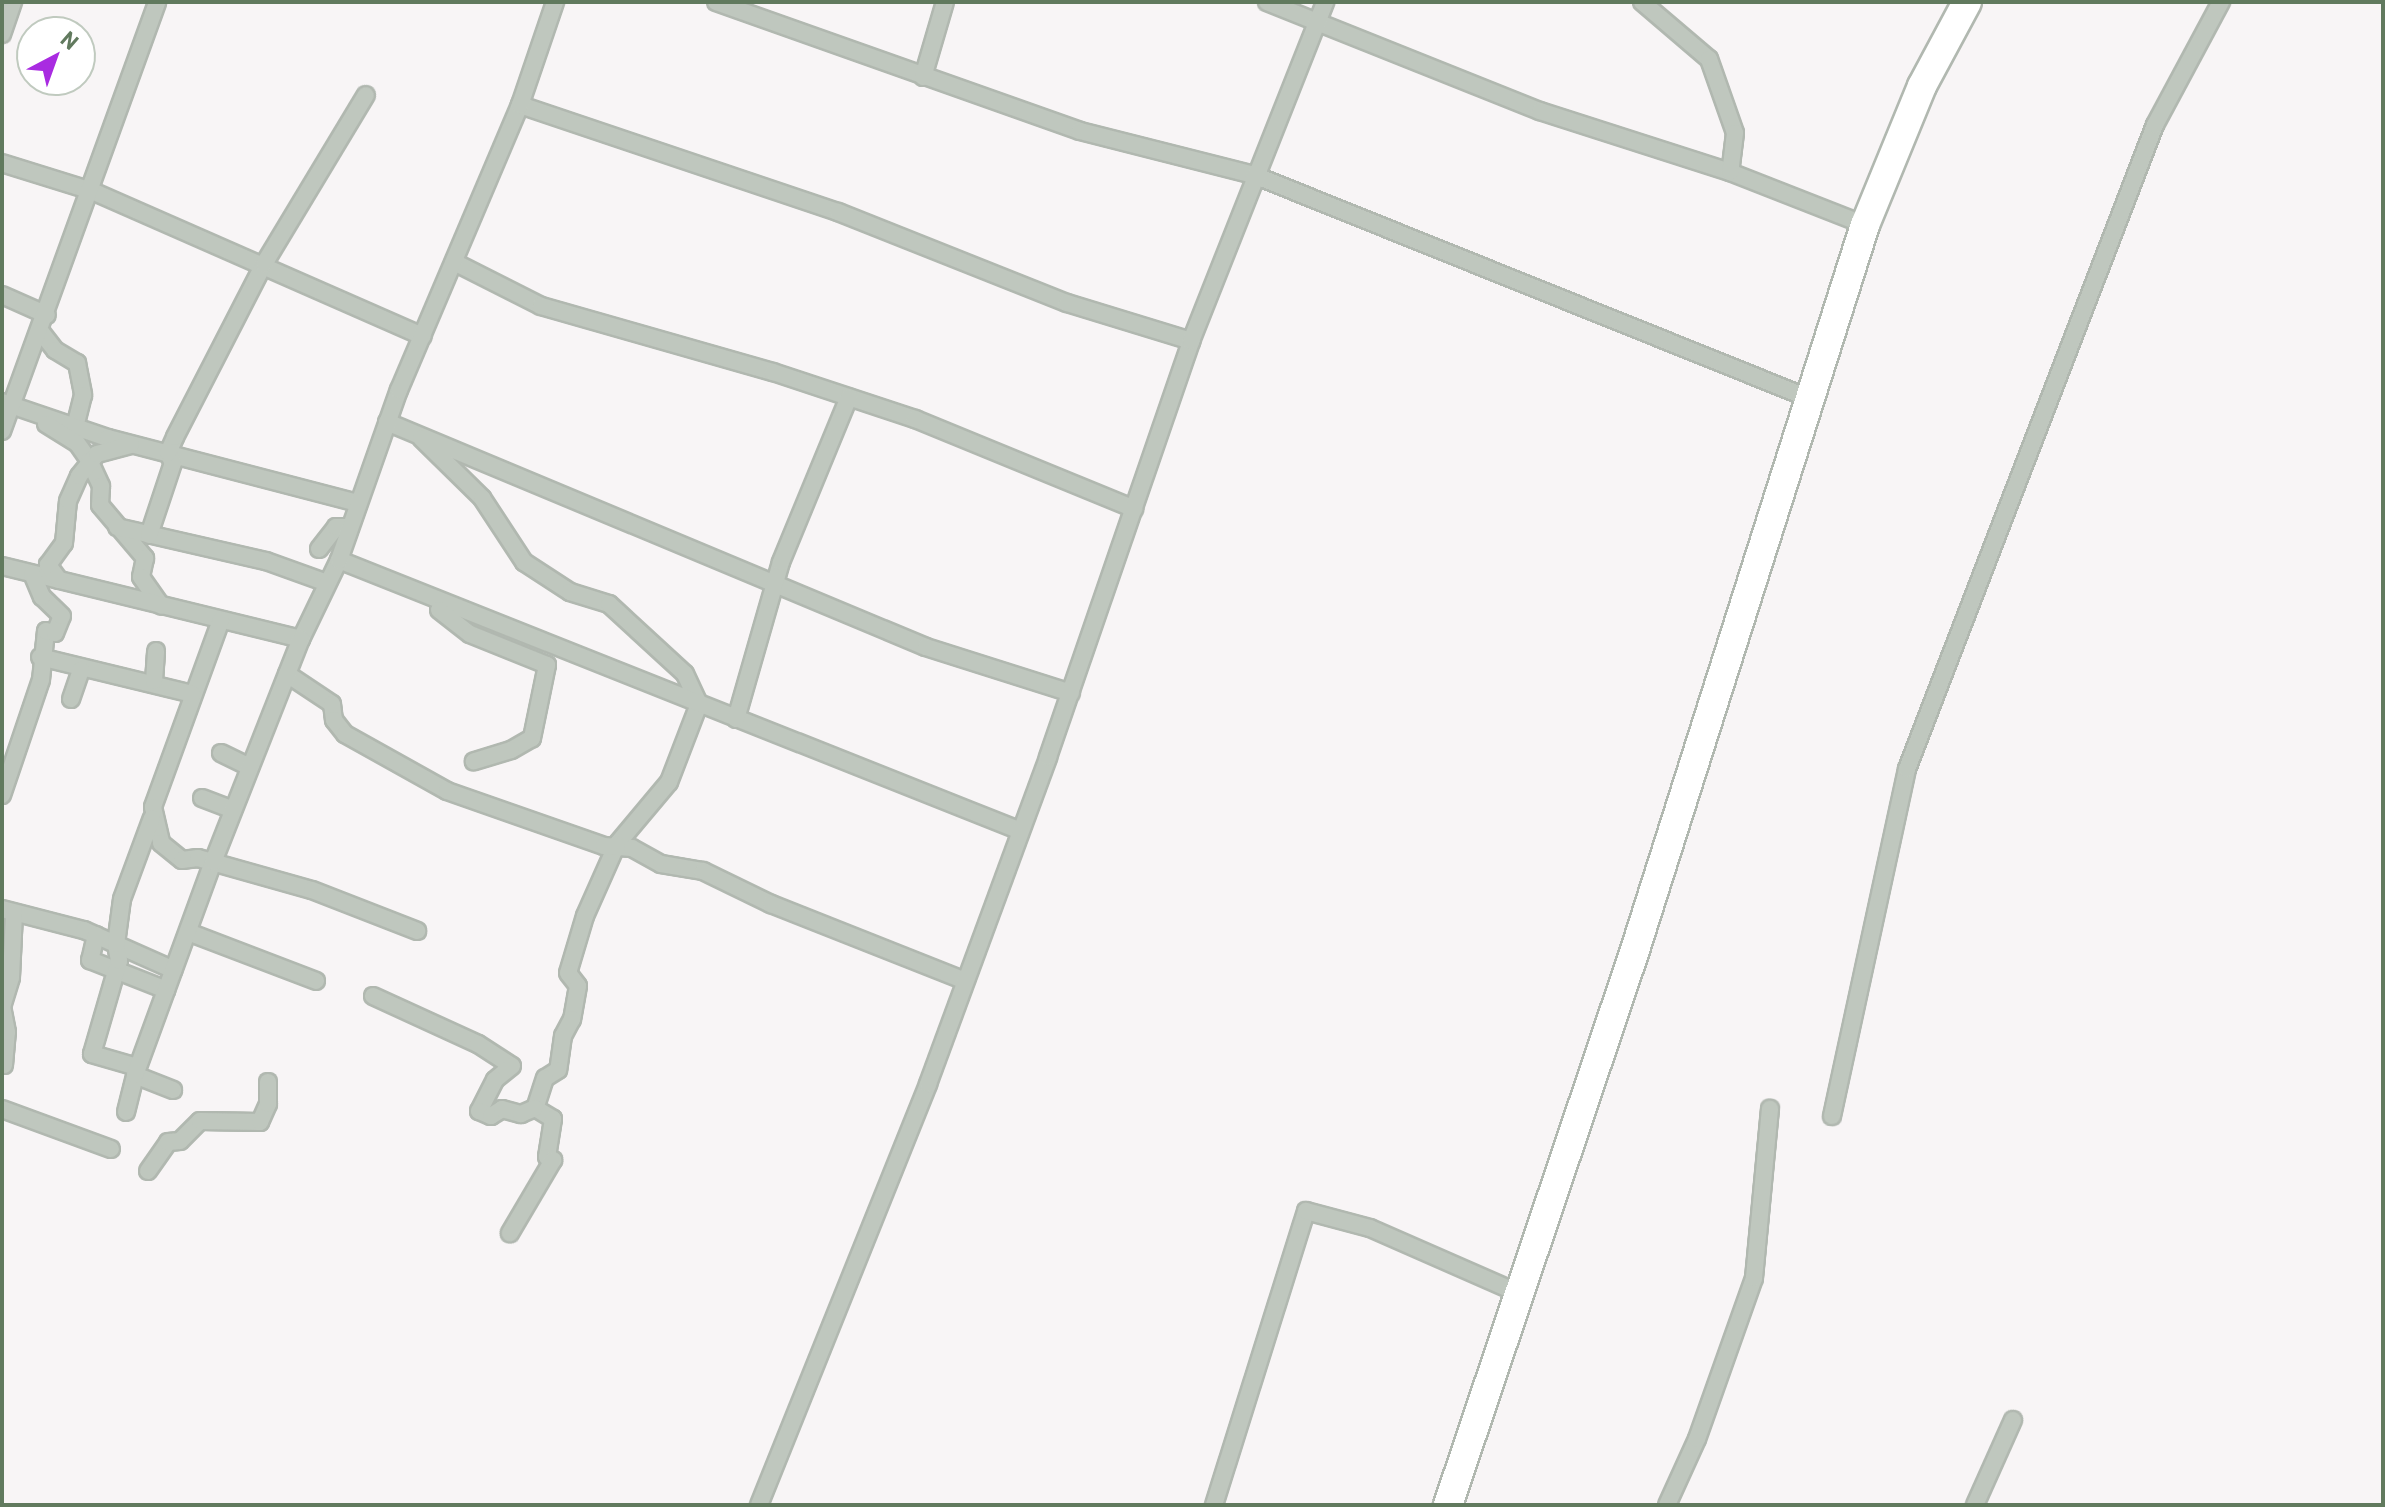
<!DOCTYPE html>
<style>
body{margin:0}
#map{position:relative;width:2385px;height:1507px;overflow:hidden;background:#f8f5f6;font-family:Barlow,sans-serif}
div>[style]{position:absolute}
.roads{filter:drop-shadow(2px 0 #b1b8b0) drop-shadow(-2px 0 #b1b8b0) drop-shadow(0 2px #b1b8b0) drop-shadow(0 -2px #b1b8b0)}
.street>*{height:16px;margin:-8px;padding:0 8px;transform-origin:8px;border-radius:8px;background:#bfc7be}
.highway>*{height:28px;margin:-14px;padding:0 14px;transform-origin:14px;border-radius:14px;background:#fff}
span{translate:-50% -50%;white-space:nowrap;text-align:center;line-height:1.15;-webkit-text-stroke:8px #fff;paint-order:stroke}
.frame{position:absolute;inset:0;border:4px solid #617a5e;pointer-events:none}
.north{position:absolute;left:16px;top:16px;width:80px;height:80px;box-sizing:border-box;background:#fff;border:2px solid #c0cabf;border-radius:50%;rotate:41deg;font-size:22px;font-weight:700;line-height:32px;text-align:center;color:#617a5e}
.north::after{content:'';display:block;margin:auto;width:28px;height:36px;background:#a92be1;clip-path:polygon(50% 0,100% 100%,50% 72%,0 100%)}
</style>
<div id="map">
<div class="roads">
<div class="street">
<div style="left:716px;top:2px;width:386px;rotate:19.5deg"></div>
<div style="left:1080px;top:131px;width:179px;rotate:14.2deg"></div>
<div style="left:1254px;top:175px;width:600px;rotate:21.91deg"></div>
<div style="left:1267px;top:2px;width:294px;rotate:21.8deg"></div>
<div style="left:1540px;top:111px;width:200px;rotate:17.8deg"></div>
<div style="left:1730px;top:172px;width:145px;rotate:21.4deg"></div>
<div style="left:1642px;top:2px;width:88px;rotate:40.4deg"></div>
<div style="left:1709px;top:59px;width:78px;rotate:70.6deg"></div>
<div style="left:1735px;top:133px;width:39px;rotate:97deg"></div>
<div style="left:2px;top:34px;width:34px;rotate:-71deg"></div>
<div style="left:923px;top:77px;width:78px;rotate:-73.7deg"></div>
<div style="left:520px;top:105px;width:336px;rotate:18.6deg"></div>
<div style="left:838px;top:212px;width:246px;rotate:21.7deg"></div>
<div style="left:1067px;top:303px;width:130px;rotate:17deg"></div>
<div style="left:2px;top:163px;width:94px;rotate:17.3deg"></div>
<div style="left:92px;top:191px;width:361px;rotate:23.7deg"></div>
<div style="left:454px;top:262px;width:97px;rotate:26.8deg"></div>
<div style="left:541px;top:306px;width:241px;rotate:15.9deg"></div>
<div style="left:773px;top:372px;width:150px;rotate:18.3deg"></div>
<div style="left:915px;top:419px;width:237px;rotate:22.3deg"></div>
<div style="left:2px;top:295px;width:49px;rotate:24deg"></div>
<div style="left:41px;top:332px;width:23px;rotate:52deg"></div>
<div style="left:55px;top:350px;width:26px;rotate:31deg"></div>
<div style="left:77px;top:363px;width:33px;rotate:79deg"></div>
<div style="left:83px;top:395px;width:33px;rotate:104deg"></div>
<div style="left:2px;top:402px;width:112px;rotate:18.8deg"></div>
<div style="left:108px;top:438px;width:258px;rotate:14.6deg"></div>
<div style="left:387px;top:422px;width:584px;rotate:22.66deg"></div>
<div style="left:926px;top:647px;width:152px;rotate:17.6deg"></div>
<div style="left:46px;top:424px;width:36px;rotate:32deg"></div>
<div style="left:77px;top:443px;width:21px;rotate:55deg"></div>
<div style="left:89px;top:460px;width:29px;rotate:65deg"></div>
<div style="left:101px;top:486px;width:19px;rotate:93deg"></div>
<div style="left:100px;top:505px;width:70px;rotate:49.7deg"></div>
<div style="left:145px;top:558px;width:19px;rotate:102deg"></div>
<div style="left:141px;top:577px;width:35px;rotate:55deg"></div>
<div style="left:2px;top:431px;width:456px;rotate:-70.1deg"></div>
<div style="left:421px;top:438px;width:86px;rotate:44.5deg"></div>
<div style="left:482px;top:498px;width:77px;rotate:56.7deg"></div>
<div style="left:524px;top:562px;width:55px;rotate:33.1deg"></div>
<div style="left:570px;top:592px;width:41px;rotate:17.1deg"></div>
<div style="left:609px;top:604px;width:103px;rotate:42.6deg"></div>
<div style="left:685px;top:674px;width:33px;rotate:65deg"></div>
<div style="left:699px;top:704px;width:84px;rotate:111deg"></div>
<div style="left:669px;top:782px;width:81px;rotate:130deg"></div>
<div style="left:617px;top:844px;width:79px;rotate:114deg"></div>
<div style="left:585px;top:916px;width:59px;rotate:106.6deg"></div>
<div style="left:568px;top:973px;width:16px;rotate:52deg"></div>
<div style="left:578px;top:986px;width:34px;rotate:100deg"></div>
<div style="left:572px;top:1019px;width:19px;rotate:118deg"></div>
<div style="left:563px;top:1036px;width:34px;rotate:98deg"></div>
<div style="left:558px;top:1070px;width:15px;rotate:148deg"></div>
<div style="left:545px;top:1078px;width:32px;rotate:108deg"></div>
<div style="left:535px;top:1108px;width:21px;rotate:31deg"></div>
<div style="left:553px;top:1119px;width:38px;rotate:99deg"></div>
<div style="left:547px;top:1157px;width:7px;rotate:27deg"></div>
<div style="left:553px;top:1160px;width:85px;rotate:120.5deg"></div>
<div style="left:117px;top:527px;width:153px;rotate:12.9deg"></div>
<div style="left:266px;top:561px;width:65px;rotate:19.8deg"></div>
<div style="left:149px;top:535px;width:76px;rotate:-71.6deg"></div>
<div style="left:173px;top:463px;width:11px;rotate:-117deg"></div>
<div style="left:168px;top:453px;width:17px;rotate:-66deg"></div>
<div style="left:175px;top:437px;width:195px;rotate:-62.8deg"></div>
<div style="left:264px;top:264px;width:197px;rotate:-58.9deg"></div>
<div style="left:319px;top:549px;width:28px;rotate:-52deg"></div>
<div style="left:336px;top:527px;width:14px"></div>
<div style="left:339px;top:560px;width:731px;rotate:21.68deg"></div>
<div style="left:2px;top:566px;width:308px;rotate:13.7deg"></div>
<div style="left:301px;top:639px;width:88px;rotate:-64.3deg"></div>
<div style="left:339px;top:560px;width:180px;rotate:-70.6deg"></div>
<div style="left:399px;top:390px;width:310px;rotate:-67deg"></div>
<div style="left:520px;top:105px;width:109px;rotate:-71.2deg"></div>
<div style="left:59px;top:580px;width:19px;rotate:-126deg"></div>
<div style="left:48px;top:565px;width:27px;rotate:-54deg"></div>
<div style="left:64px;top:543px;width:42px;rotate:-84.6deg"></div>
<div style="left:68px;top:501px;width:27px;rotate:-66deg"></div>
<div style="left:79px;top:476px;width:28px;rotate:-51deg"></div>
<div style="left:97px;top:454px;width:35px;rotate:-15deg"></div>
<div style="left:439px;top:610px;width:39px;rotate:38deg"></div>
<div style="left:470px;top:634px;width:83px;rotate:21.9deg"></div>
<div style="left:547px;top:665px;width:75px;rotate:101.6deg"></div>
<div style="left:532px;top:738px;width:24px;rotate:150deg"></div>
<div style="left:511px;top:750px;width:39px;rotate:163deg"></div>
<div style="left:221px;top:620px;width:199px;rotate:110deg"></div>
<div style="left:153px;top:807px;width:37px;rotate:77deg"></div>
<div style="left:161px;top:843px;width:27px;rotate:39deg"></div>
<div style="left:182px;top:860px;width:16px;rotate:-7deg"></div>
<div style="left:198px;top:858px;width:118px;rotate:15.7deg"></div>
<div style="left:312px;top:890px;width:113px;rotate:21.3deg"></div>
<div style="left:40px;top:657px;width:157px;rotate:13.6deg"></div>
<div style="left:287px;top:674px;width:54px;rotate:33.7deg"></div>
<div style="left:332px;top:704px;width:16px;rotate:83deg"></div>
<div style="left:334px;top:720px;width:18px;rotate:52deg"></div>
<div style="left:345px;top:734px;width:117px;rotate:29.2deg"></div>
<div style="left:447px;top:791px;width:166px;rotate:19.3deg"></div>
<div style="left:604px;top:846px;width:28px;rotate:4deg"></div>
<div style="left:632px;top:848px;width:33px;rotate:29deg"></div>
<div style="left:661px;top:864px;width:43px;rotate:9.5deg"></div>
<div style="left:703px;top:871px;width:76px;rotate:25.9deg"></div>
<div style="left:771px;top:904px;width:209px;rotate:21.6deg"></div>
<div style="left:154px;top:681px;width:30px;rotate:-86deg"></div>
<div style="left:71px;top:699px;width:31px;rotate:-71deg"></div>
<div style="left:736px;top:719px;width:163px;rotate:-74deg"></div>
<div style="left:781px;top:562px;width:178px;rotate:-67.6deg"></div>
<div style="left:221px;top:753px;width:32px;rotate:26deg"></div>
<div style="left:2px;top:795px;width:121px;rotate:-71.3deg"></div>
<div style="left:41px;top:680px;width:49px;rotate:-84.2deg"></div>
<div style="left:46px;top:631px;width:9px;rotate:13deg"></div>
<div style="left:55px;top:633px;width:18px;rotate:-68deg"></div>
<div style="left:62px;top:616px;width:28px;rotate:-136deg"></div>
<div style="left:42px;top:597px;width:25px;rotate:-113deg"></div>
<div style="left:202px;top:798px;width:33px;rotate:21deg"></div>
<div style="left:2px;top:909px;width:85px;rotate:14.4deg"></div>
<div style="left:84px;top:930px;width:98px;rotate:24deg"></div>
<div style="left:188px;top:932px;width:137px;rotate:20.9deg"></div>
<div style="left:96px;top:935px;width:26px;rotate:103deg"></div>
<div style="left:90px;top:960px;width:82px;rotate:21.5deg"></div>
<div style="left:373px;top:996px;width:115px;rotate:24.6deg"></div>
<div style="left:478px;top:1044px;width:40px;rotate:32.9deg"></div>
<div style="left:512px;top:1066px;width:22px;rotate:141deg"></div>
<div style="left:495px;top:1080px;width:35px;rotate:117deg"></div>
<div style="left:479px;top:1111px;width:13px;rotate:23deg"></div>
<div style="left:491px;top:1116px;width:13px;rotate:-32deg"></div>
<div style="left:502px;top:1109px;width:20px;rotate:15deg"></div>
<div style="left:521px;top:1114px;width:15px;rotate:-23deg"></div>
<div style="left:4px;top:1065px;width:33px;rotate:-85deg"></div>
<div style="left:7px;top:1032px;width:25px;rotate:-101deg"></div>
<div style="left:2px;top:1007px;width:31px;rotate:-73deg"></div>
<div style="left:11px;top:977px;width:64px;rotate:-87.3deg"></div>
<div style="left:137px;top:1067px;width:47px;rotate:-163.9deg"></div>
<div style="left:92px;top:1054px;width:97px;rotate:-73.8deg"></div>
<div style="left:119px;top:961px;width:17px;rotate:-100deg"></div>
<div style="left:116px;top:944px;width:45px;rotate:-82.4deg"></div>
<div style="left:122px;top:899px;width:86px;rotate:-69.7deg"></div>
<div style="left:135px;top:1075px;width:41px;rotate:21.5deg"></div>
<div style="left:2px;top:1109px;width:116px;rotate:20.2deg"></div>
<div style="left:126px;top:1112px;width:38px;rotate:-76deg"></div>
<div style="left:135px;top:1075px;width:227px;rotate:-69.9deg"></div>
<div style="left:213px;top:862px;width:240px;rotate:-68.5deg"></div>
<div style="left:1832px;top:1116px;width:355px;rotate:-77.8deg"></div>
<div style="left:1907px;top:769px;width:690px;rotate:-68.94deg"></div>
<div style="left:2155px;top:125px;width:140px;rotate:-61.8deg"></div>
<div style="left:148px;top:1171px;width:35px;rotate:-55deg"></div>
<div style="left:168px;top:1142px;width:12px;rotate:-5deg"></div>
<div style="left:180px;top:1141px;width:28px;rotate:-45deg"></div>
<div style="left:200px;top:1121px;width:60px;rotate:1deg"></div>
<div style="left:260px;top:1122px;width:20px;rotate:-66deg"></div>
<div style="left:268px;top:1104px;width:22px;rotate:-90deg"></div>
<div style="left:759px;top:1505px;width:454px;rotate:-68.1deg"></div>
<div style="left:928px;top:1084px;width:348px;rotate:-69.8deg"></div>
<div style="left:1048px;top:757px;width:440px;rotate:-71deg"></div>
<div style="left:1191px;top:341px;width:365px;rotate:-68.4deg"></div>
<div style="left:1214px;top:1505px;width:308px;rotate:-72.6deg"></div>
<div style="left:1306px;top:1211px;width:66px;rotate:14.9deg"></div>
<div style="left:1370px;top:1228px;width:159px;rotate:23.7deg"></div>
<div style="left:1667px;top:1505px;width:72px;rotate:-65.6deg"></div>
<div style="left:1697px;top:1439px;width:171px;rotate:-70.5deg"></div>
<div style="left:1754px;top:1278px;width:170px;rotate:-84.6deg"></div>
<div style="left:1975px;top:1505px;width:93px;rotate:-65.9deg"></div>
</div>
<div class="highway">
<div style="left:1448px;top:1505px;width:586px;rotate:-71.38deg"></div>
<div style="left:1635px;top:950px;width:761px;rotate:-72.4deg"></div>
<div style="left:1865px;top:225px;width:150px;rotate:-67.7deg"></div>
<div style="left:1922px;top:86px;width:95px;rotate:-61.8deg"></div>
</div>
</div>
<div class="frame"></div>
<div class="north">N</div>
</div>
